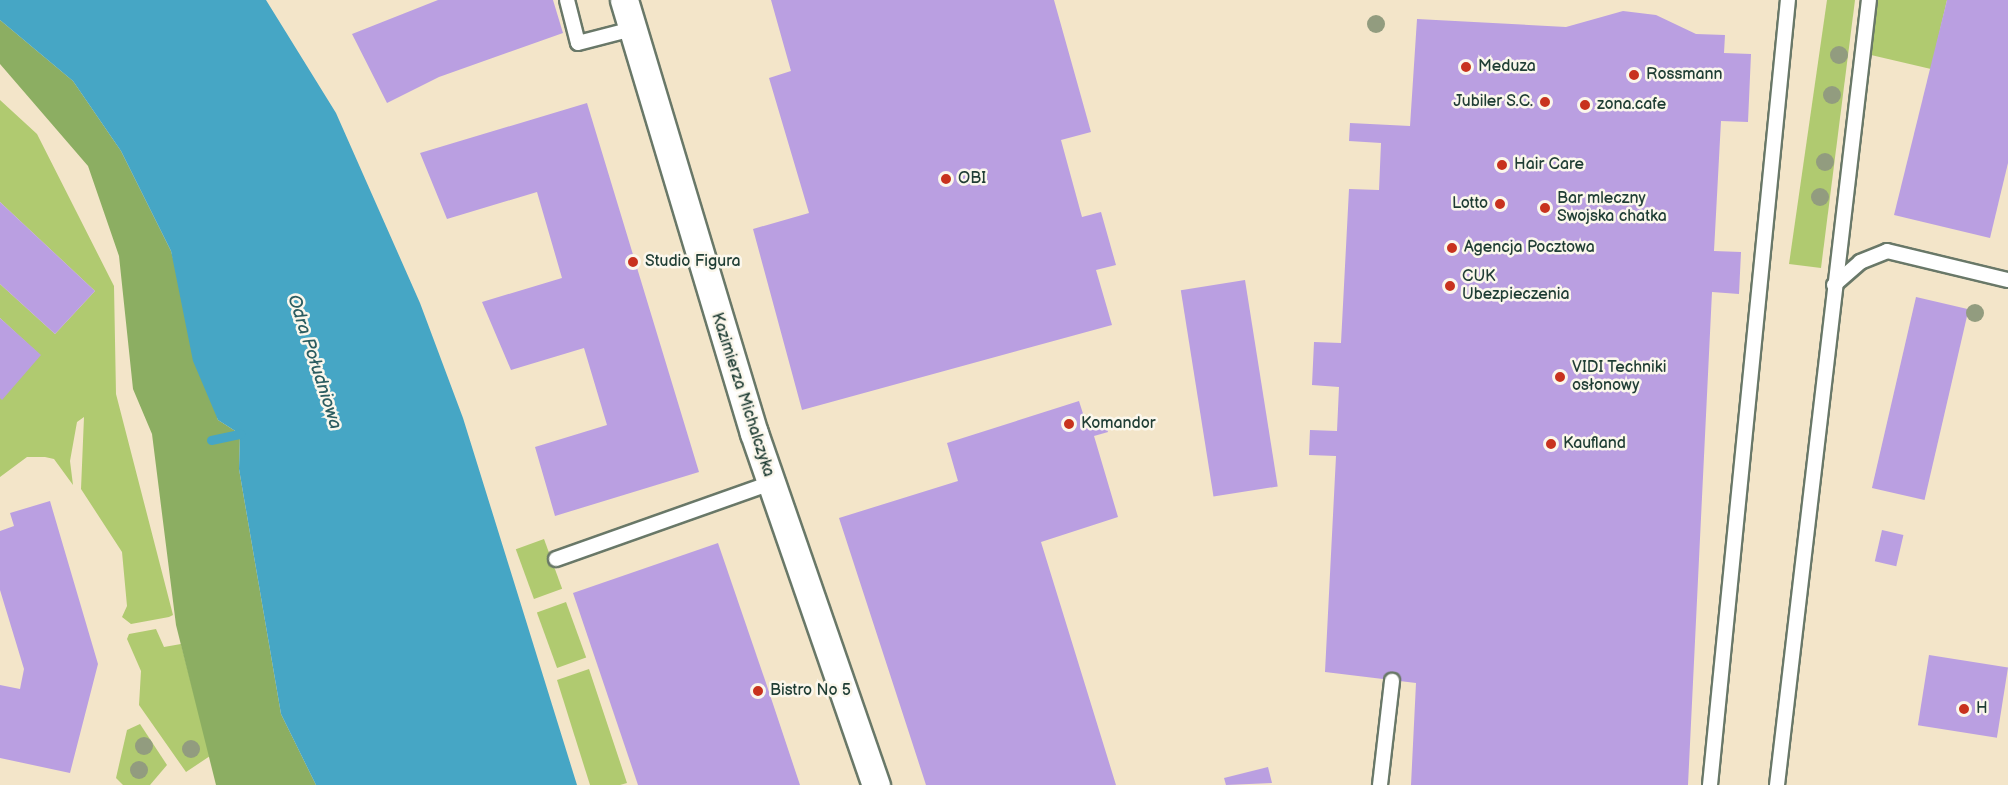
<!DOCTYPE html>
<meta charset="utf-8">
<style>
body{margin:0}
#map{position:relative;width:2008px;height:785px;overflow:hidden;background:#f3e5c9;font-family:"Balsamiq Sans",sans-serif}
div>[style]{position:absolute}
.green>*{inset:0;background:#b0ca70;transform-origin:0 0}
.forest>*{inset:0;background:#8cae62}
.water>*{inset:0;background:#46a6c5}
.stream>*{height:9px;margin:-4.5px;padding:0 4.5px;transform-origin:4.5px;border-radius:4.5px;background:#46a6c5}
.building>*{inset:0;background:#ba9fe1;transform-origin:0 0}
.roads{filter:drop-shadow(2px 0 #697868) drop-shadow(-2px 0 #697868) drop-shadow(0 2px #697868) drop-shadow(0 -2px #697868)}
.service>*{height:14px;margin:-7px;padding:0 7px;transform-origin:7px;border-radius:7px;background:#fff}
.minor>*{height:27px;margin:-13.5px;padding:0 13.5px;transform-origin:13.5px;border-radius:13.5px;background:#fff}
.trees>*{width:18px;height:18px;margin:-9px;border-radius:50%;background:#929c7f}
.dots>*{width:16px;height:16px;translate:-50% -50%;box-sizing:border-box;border:3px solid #fbf7ec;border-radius:50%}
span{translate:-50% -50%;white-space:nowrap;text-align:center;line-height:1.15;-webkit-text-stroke:5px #fbf7ec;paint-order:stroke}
.poi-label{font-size:16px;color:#1f3d34}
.left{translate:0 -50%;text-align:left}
.right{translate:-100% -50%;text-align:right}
.street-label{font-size:16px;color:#1f3d34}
.water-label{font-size:18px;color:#2b5c60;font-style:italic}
</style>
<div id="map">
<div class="green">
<div style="clip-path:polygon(1827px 0,1855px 0,1821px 268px,1789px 264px)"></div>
<div style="clip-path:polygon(1878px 0,1947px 0,1931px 69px,1871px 55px)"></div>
<div style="clip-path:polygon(0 100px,37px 134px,114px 286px,116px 394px,173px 615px,169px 617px,131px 624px,122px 617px,127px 606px,122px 552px,81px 489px,84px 417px,77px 422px,70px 461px,73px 485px,54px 459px,45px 457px,27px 457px,0 477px,0 398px,40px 355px,0 318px,0 284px,55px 334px,95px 291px,0 202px)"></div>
<div style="left:544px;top:539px;width:53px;height:30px;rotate:70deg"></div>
<div style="left:566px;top:602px;width:59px;height:31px;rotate:70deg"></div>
<div style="clip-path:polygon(156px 629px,164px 647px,181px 644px,210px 756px,186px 772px,139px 705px,141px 671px,127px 639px,129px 634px)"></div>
<div style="clip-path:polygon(589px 669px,627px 783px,620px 785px,590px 785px,557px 680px)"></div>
<div style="clip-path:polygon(140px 724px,167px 765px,150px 785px,123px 785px,116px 778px,127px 730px)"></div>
</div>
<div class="forest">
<div style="clip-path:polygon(0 20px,73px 81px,121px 151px,171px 251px,218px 420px,240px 434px,239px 469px,281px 714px,316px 785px,216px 785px,176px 625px,152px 434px,133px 389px,119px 256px,88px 166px,0 64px)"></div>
</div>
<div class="water">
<div style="clip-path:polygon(0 0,266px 0,336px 113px,420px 303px,463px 418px,577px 785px,316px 785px,281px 714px,239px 469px,240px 434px,218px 420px,193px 361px,171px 251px,121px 151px,73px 81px,0 20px)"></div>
</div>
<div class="stream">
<div style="left:211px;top:440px;width:30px;rotate:-12deg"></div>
</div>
<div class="building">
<div style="clip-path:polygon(438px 0,553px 0,563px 33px,439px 77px,387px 103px,352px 34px)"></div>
<div style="clip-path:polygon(771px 0,1054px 0,1091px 132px,1061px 140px,1082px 217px,1101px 212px,1116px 265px,1096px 270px,1112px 325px,802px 410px,753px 229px,809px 213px,769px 78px,791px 71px)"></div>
<div style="clip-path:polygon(1947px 0,2008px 0,2008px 163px,1990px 238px,1894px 215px)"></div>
<div style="clip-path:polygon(1623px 11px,1656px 15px,1696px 34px,1725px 35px,1724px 53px,1751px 54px,1748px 122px,1721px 121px,1714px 251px,1741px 252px,1739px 294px,1712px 292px,1688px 785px,1411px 785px,1416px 683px,1325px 672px,1336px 456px,1309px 455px,1310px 430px,1337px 431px,1339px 387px,1312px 385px,1314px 342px,1341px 343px,1349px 189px,1379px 190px,1381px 143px,1349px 141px,1350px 123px,1410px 126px,1417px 19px,1566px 27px)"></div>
<div style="clip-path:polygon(587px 103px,699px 472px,555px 516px,535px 447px,607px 425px,584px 348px,511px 370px,482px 302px,562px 278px,537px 192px,447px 219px,420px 153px)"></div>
<div style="clip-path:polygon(0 202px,95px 291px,55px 334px,0 284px)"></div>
<div style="left:1245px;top:280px;width:209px;height:65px;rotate:81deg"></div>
<div style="left:1916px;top:297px;width:54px;height:196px;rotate:13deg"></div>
<div style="clip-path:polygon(0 318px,41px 355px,2px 400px,0 398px)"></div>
<div style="clip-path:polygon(1079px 401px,1086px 423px,1103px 417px,1108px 432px,1094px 436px,1118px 517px,1041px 542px,1116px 785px,926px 785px,839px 518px,958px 481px,947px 443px)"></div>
<div style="clip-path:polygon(50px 501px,98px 664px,70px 773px,0 758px,0 685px,20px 689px,24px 669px,0 590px,0 531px,14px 526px,10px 513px)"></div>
<div style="left:1882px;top:530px;width:22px;height:32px;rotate:13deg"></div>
<div style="clip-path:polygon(718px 543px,766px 683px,800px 785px,638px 785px,573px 593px)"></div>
<div style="left:1929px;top:655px;width:80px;height:71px;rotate:9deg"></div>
<div style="clip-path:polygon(1268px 767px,1272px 783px,1226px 785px,1224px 778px)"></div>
</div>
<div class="roads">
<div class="service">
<div style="left:567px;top:0;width:44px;rotate:75.7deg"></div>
<div style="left:578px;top:43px;width:56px;rotate:-14.5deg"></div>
<div style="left:1834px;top:285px;width:35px;rotate:-41deg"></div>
<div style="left:1860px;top:262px;width:29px;rotate:-22deg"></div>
<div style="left:1887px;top:251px;width:124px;rotate:13.5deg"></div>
<div style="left:556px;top:559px;width:228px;rotate:-19.5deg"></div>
<div style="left:1380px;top:785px;width:105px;rotate:-83.4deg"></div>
<div style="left:1710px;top:785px;width:789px;rotate:-84.33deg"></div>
<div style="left:1777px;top:785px;width:790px;rotate:-83.32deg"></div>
</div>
<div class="minor">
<div style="left:624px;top:0;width:452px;rotate:73.3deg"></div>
<div style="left:754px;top:433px;width:373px;rotate:70.9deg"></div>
</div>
</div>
<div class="trees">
<div style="left:1376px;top:24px"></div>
<div style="left:1839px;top:55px"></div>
<div style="left:1832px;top:95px"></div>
<div style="left:1825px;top:162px"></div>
<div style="left:1820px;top:197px"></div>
<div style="left:1975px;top:313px"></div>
<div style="left:144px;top:746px"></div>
<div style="left:191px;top:749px"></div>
<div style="left:139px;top:770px"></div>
</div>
<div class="dots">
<div style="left:1466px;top:67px;background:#c8321e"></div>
<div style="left:1634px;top:75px;background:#c8321e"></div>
<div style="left:1545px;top:102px;background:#c8321e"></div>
<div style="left:1585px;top:105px;background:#c8321e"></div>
<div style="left:1502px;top:165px;background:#c8321e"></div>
<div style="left:946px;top:179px;background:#c8321e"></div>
<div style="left:1500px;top:204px;background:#c8321e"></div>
<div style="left:1545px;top:208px;background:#c8321e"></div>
<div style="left:1452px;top:248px;background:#c8321e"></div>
<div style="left:633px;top:262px;background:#c8321e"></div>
<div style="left:1450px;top:286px;background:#c8321e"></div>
<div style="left:1560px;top:377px;background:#c8321e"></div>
<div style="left:1069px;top:424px;background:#c8321e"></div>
<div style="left:1551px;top:444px;background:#c8321e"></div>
<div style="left:758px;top:691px;background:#c8321e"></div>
<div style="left:1964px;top:709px;background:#c8321e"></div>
</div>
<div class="poi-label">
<span class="left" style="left:1478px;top:67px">Meduza</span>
<span class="left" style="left:1646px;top:75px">Rossmann</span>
<span class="right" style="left:1533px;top:102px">Jubiler S.C.</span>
<span class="left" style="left:1597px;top:105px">zona.cafe</span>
<span class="left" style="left:1514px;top:165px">Hair Care</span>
<span class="left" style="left:958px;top:179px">OBI</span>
<span class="left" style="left:1557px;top:208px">Bar mleczny<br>Swojska chatka</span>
<span class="right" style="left:1488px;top:204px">Lotto</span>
<span class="left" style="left:1464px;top:248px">Agencja Pocztowa</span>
<span class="left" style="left:645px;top:262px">Studio Figura</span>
<span class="left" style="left:1462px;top:286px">CUK<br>Ubezpieczenia</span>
<span class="left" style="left:1572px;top:377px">VIDI Techniki<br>osłonowy</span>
<span class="left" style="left:1081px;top:424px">Komandor</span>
<span class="left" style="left:1563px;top:444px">Kaufland</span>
<span class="left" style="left:770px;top:691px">Bistro No 5</span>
<span class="left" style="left:1976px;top:709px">H</span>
</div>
<div class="street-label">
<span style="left:742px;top:395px;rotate:72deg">Kazimierza Michalczyka</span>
</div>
<div class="water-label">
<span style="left:314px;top:362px;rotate:72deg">Odra Południowa</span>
</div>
</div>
